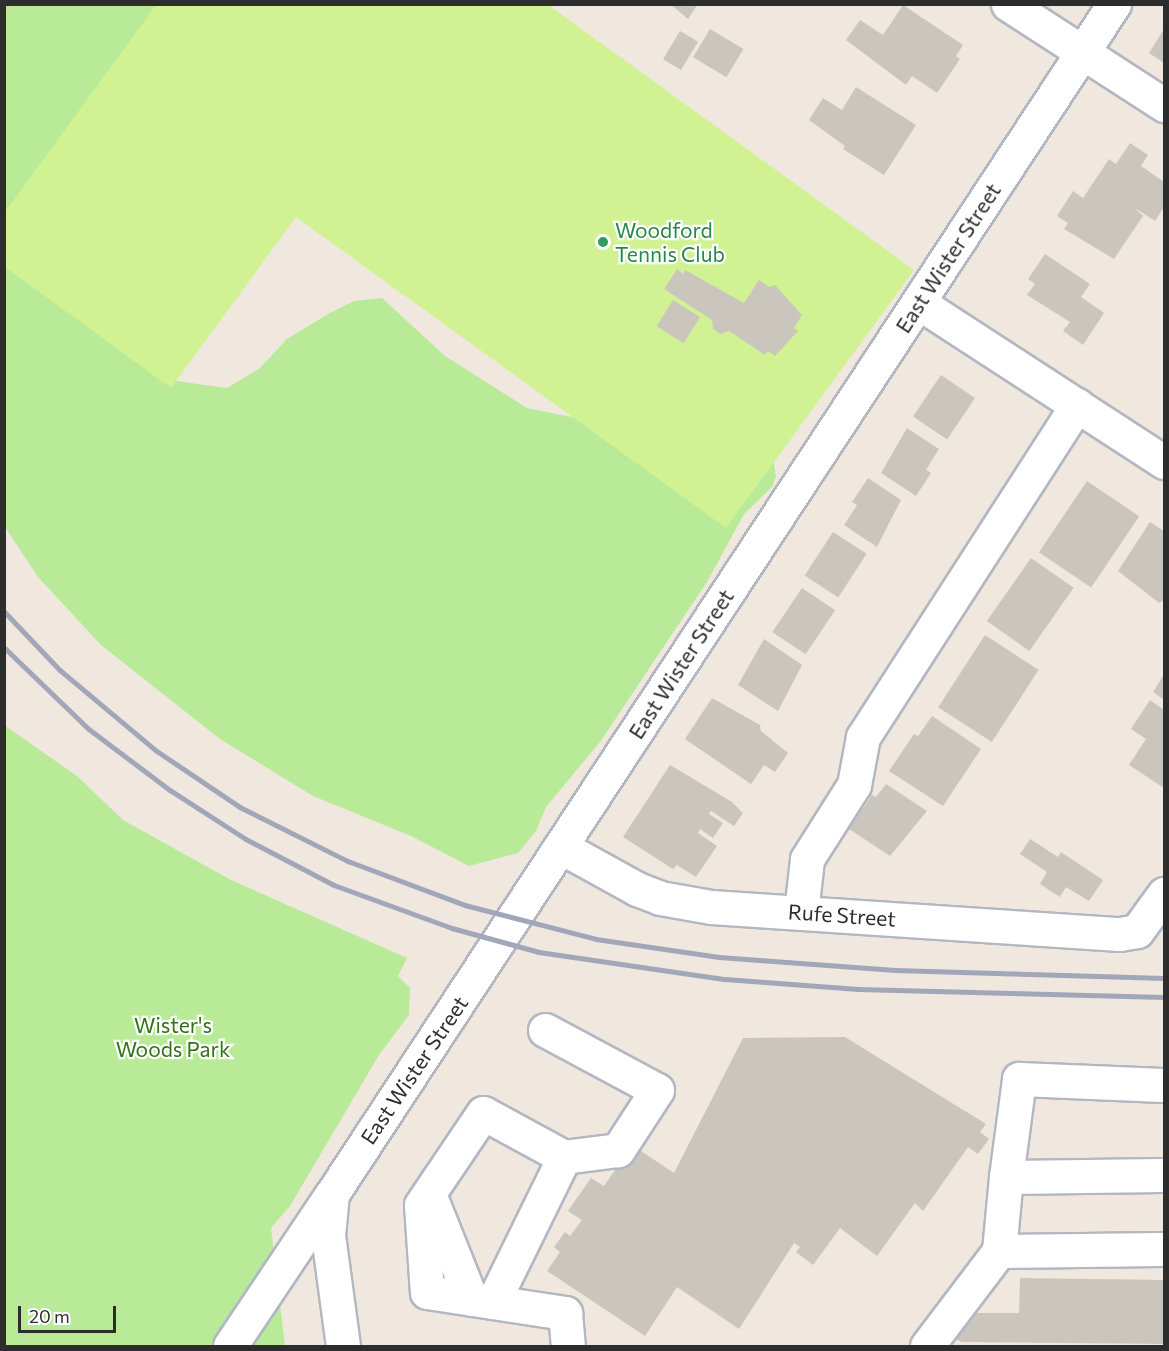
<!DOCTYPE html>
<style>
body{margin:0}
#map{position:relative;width:1169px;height:1351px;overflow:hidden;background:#f0e7df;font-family:Commissioner,sans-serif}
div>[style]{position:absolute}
.green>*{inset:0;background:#b9ea97}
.pitch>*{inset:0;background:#d0f293}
.building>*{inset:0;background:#cbc6bd;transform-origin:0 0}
.roads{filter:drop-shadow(2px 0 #b3b7c2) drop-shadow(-2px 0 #b3b7c2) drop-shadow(0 2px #b3b7c2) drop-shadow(0 -2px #b3b7c2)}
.minor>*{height:33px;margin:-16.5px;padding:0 16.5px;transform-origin:16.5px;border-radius:16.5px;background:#fff}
.rail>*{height:4.5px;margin:-2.25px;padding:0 2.25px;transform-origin:2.25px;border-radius:2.25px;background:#a1a6b9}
.dots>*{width:16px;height:16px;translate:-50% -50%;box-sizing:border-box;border:3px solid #fff;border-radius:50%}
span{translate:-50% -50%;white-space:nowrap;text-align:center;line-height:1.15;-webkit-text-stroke:4.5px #fff;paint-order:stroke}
.leisure-label{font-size:21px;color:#27864d}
.left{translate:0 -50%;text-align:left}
.street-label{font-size:21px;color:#2d2d2d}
.park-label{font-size:21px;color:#2e7314}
.frame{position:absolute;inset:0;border:6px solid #2d2d2d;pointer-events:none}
.scale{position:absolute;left:18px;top:1306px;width:98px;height:27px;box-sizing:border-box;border:3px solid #2d2d2d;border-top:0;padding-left:8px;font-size:18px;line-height:21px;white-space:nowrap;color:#2d2d2d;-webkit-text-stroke:4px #fff;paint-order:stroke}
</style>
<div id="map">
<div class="green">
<div style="clip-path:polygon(4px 5px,196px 5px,176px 381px,227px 388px,260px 368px,287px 339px,328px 314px,354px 301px,382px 298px,445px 356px,527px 408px,773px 458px,776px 477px,772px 487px,744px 514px,707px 582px,600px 742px,546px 807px,536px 831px,518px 853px,469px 866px,411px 836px,313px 796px,220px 739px,101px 645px,38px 577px,5px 527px)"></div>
<div style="clip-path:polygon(4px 725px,77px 776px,123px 820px,231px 880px,407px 958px,398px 976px,410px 988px,409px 1015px,379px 1055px,290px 1206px,271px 1228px,285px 1346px,5px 1346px)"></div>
</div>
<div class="pitch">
<div style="clip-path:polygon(547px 4px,914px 270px,726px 528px,296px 217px,171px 388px,5px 267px,5px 212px,156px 5px)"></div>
</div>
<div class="building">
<div style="clip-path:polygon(670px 4px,698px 4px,688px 19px)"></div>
<div style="clip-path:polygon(903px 5px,963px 45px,956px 56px,960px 59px,937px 93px,912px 76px,906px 85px,846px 40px,860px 20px,883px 35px)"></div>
<div style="left:710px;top:29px;width:39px;height:33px;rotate:31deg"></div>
<div style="clip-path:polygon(1164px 29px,1164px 63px,1149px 53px)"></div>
<div style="left:680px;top:31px;width:21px;height:33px;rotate:31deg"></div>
<div style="clip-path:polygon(856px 87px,916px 125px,884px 175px,843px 149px,845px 146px,809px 120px,823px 98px,842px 110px)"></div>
<div style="clip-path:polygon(1130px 143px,1148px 155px,1141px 166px,1164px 182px,1164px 207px,1155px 221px,1135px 208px,1143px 216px,1114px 259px,1064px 229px,1068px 223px,1057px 216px,1073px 191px,1083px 198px,1109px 159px,1116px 164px)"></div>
<div style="clip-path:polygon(1045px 254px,1090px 284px,1081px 297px,1104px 313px,1083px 345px,1063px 331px,1070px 322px,1027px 295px,1035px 284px,1028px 279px)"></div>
<div style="clip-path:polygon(677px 269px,683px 274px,685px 270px,744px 303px,759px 280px,769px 287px,775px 285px,802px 315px,794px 328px,798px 331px,775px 356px,768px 351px,765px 355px,729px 331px,720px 334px,713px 329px,712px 320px,664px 289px)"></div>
<div style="left:673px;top:300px;width:32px;height:31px;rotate:32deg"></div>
<div style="left:941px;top:375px;width:41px;height:50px;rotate:34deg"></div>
<div style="clip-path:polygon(907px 428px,939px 449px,926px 470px,931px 473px,916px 496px,881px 473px)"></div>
<div style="clip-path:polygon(868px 478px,901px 500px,877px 547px,844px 525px,857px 505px,852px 502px)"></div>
<div style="left:1087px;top:481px;width:63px;height:86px;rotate:34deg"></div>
<div style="clip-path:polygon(1150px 522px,1164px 531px,1164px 600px,1159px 603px,1118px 571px)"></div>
<div style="left:833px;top:532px;width:40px;height:52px;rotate:33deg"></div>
<div style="left:1031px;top:558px;width:52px;height:77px;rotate:35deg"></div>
<div style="left:802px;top:588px;width:40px;height:53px;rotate:34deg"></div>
<div style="left:985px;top:635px;width:64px;height:86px;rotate:33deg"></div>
<div style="clip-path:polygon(764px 639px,802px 665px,778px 711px,738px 685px)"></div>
<div style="clip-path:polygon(1164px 674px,1164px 700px,1153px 692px)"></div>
<div style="clip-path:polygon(712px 698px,760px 725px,761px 731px,788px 753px,775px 772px,764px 765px,751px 784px,685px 739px)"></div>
<div style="clip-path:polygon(1150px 700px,1164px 710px,1164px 788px,1129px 765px,1146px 739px,1131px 729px)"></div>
<div style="clip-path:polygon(932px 716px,981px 749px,943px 806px,889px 771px,914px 734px,918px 736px)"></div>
<div style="clip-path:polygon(670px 765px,732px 802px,743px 813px,734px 826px,711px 811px,709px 814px,723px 823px,713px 838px,700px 829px,698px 833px,717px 846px,696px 877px,677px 865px,673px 869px,623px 837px)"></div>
<div style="clip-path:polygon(886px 784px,927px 811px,890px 856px,849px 829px,872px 795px,876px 797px)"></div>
<div style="clip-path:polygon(1030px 839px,1058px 857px,1061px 852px,1103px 880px,1089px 901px,1066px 887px,1060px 897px,1040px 884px,1047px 872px,1020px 854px)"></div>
<div style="clip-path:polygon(845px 1037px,986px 1124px,980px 1132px,989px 1139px,978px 1154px,968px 1147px,923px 1211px,915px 1203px,877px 1256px,840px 1228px,813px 1265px,796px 1252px,800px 1247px,794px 1243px,739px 1329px,677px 1287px,645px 1336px,547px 1271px,560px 1252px,554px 1247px,565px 1232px,570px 1236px,582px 1220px,568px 1211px,591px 1178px,604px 1186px,632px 1145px,674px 1173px,743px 1038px)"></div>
<div style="clip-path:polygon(1020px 1278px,1164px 1280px,1164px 1344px,962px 1342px,955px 1339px,972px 1313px,1019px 1313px)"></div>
</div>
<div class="roads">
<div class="minor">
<div style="left:1008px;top:4px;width:186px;rotate:32.9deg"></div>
<div style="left:919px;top:303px;width:292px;rotate:33deg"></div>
<div style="left:561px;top:847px;width:87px;rotate:28.9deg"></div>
<div style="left:637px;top:889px;width:25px;rotate:21deg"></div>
<div style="left:660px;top:898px;width:52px;rotate:10deg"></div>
<div style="left:711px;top:907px;width:409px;rotate:3.8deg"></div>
<div style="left:1119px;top:934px;width:18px;rotate:-9deg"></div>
<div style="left:1137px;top:931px;width:46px;rotate:-53.9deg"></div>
<div style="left:801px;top:912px;width:53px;rotate:-83.5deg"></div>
<div style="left:807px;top:859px;width:88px;rotate:-57.6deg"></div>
<div style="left:854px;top:785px;width:49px;rotate:-79.4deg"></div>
<div style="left:863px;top:737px;width:395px;rotate:-57.2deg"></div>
<div style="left:545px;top:1030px;width:127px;rotate:28.2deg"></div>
<div style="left:657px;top:1090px;width:72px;rotate:123deg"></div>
<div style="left:618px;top:1150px;width:54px;rotate:172.6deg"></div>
<div style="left:1164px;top:1175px;width:158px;rotate:179.3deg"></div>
<div style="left:1006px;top:1177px;width:74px;rotate:95.4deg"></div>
<div style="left:999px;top:1251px;width:165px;rotate:-0.7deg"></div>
<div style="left:1006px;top:1177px;width:99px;rotate:-82.4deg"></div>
<div style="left:1019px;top:1079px;width:145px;rotate:2.4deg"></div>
<div style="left:429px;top:1194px;width:113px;rotate:68.2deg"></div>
<div style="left:493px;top:1302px;width:161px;rotate:-63.9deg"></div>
<div style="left:564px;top:1157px;width:92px;rotate:-151.5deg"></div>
<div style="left:483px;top:1113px;width:111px;rotate:124deg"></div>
<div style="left:421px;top:1205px;width:87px;rotate:86.1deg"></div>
<div style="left:427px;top:1292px;width:140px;rotate:8.7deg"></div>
<div style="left:565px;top:1313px;width:33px;rotate:85deg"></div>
<div style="left:230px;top:1346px;width:182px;rotate:-56.2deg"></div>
<div style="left:343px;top:1346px;width:112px;rotate:-97.7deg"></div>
<div style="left:328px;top:1235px;width:41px;rotate:-84.4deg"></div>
<div style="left:332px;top:1194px;width:1424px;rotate:-56.69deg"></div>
<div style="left:927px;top:1346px;width:119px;rotate:-52.8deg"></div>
</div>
</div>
<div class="rail">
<div style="left:4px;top:611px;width:81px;rotate:46.5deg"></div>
<div style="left:60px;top:670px;width:126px;rotate:39.9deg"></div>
<div style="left:157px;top:751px;width:100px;rotate:34deg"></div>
<div style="left:240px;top:807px;width:121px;rotate:26.6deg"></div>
<div style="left:348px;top:861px;width:125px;rotate:20.6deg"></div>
<div style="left:465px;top:905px;width:135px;rotate:14.5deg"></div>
<div style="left:596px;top:939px;width:124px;rotate:8.3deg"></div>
<div style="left:719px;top:957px;width:176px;rotate:4.2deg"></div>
<div style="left:895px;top:970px;width:269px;rotate:1.7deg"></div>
<div style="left:4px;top:647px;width:118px;rotate:44deg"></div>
<div style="left:89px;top:729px;width:101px;rotate:37deg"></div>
<div style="left:170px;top:790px;width:90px;rotate:32.8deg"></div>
<div style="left:246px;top:839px;width:99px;rotate:27.6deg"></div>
<div style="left:334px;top:885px;width:126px;rotate:20deg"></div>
<div style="left:452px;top:928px;width:90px;rotate:15.4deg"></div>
<div style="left:539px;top:952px;width:188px;rotate:8.3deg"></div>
<div style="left:725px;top:979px;width:133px;rotate:4.3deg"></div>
<div style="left:858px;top:989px;width:306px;rotate:1.5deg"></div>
</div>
<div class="dots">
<div style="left:603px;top:242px;background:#2e9e5b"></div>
</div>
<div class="leisure-label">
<span class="left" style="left:615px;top:242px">Woodford<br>Tennis Club</span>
</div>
<div class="street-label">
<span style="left:948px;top:258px;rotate:-57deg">East Wister Street</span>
<span style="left:681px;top:664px;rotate:-57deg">East Wister Street</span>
<span style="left:842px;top:915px;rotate:4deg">Rufe Street</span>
<span style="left:414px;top:1070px;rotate:-56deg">East Wister Street</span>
</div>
<div class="park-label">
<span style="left:173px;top:1037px">Wister's<br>Woods Park</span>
</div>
<div class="frame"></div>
<div class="scale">20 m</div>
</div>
